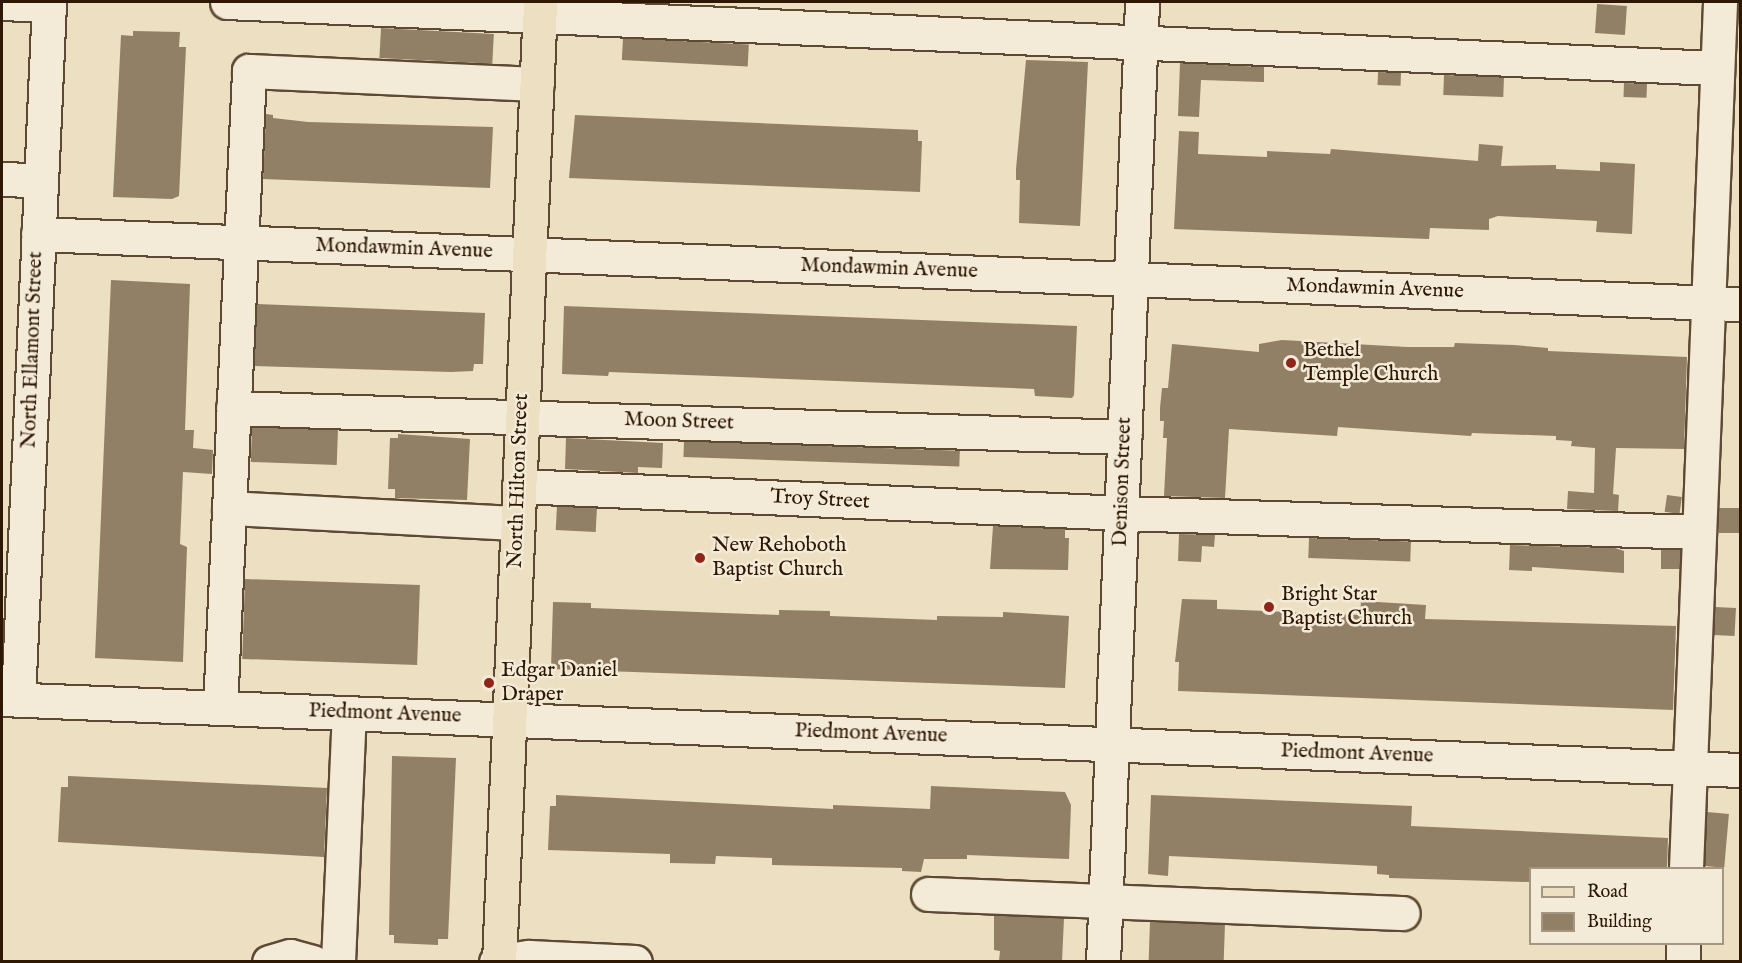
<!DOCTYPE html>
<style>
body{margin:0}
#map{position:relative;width:1742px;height:963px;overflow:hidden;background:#ecdfc2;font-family:"IM FELL English",serif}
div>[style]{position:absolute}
.building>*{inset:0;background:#917f66;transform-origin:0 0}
.roads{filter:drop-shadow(2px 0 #5e4a33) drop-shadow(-2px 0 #5e4a33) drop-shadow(0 2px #5e4a33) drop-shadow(0 -2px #5e4a33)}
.minor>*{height:33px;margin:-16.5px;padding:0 16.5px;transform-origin:16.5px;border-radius:16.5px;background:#f3ead7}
.major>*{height:33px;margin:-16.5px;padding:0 16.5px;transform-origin:16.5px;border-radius:16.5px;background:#ecdfc2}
.dots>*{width:16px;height:16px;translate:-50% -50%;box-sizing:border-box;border:3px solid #f3ead7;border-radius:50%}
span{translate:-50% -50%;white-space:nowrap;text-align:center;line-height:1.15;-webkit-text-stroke:5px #f3ead7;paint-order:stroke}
.street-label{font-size:21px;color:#2e1803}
.poi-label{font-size:21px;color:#2e1803}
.left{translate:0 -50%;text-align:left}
.frame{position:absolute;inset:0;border:3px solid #2e1803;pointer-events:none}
.legend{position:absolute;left:1529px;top:867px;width:195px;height:78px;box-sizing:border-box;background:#f3ead7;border:2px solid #a49682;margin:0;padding:8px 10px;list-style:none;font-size:18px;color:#2e1803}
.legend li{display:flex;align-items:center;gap:12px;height:30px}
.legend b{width:30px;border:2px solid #a49682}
</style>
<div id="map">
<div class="building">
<div style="left:1597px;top:4px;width:30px;height:29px;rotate:4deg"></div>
<div style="left:381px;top:28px;width:113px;height:30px;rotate:3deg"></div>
<div style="clip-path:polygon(133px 31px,180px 32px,179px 47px,186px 47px,179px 196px,172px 199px,113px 197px,121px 35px,133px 36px)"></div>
<div style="left:623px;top:38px;width:126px;height:22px;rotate:3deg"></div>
<div style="clip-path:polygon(1026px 60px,1088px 62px,1080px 226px,1019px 223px,1020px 180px,1016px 180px,1016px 169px)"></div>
<div style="clip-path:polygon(1180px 63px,1264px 67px,1264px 82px,1201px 80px,1199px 117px,1178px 116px)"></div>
<div style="left:1378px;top:72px;width:23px;height:13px;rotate:2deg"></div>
<div style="left:1444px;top:75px;width:60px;height:20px;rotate:2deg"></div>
<div style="left:1624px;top:83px;width:23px;height:14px;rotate:2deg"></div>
<div style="clip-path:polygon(266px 114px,273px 115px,273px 118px,308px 122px,493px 127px,490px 188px,263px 179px)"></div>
<div style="clip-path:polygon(575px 115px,918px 130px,918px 141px,922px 141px,920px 192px,569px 178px)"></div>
<div style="clip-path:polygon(1179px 131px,1199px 132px,1198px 154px,1267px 157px,1267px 151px,1330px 154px,1331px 149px,1478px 161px,1479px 144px,1503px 146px,1501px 166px,1556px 165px,1556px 169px,1600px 171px,1600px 162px,1635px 164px,1632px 234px,1596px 232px,1597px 221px,1498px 216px,1489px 219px,1489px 230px,1430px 228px,1429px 239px,1174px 229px)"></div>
<div style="clip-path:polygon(111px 280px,190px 284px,185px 430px,194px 430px,193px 448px,213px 450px,212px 474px,183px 472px,180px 544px,187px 547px,183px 662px,95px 658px)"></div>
<div style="clip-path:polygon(257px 304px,485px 313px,483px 364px,474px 364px,473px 371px,451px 372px,254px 366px)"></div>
<div style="clip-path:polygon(564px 306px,1077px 326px,1074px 395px,1072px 398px,1035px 396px,1034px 389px,740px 377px,609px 372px,608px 376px,562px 374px)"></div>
<div style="clip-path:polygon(1282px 340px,1407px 347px,1454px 347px,1455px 343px,1514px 345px,1548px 348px,1548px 351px,1687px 357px,1684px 449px,1616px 448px,1613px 494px,1619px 495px,1618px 511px,1567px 509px,1568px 491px,1594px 493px,1595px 448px,1571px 446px,1572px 441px,1556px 440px,1556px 436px,1472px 433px,1471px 436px,1338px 427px,1337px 436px,1229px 429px,1225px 498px,1164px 496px,1167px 438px,1163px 438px,1164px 421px,1160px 421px,1160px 408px,1162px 388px,1168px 388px,1172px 344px,1259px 352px,1259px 344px)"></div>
<div style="left:252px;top:427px;width:86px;height:35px;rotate:2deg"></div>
<div style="clip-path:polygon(398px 434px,470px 439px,467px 500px,395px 498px,395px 489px,388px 489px,389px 464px,390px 438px,398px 438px)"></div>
<div style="clip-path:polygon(566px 438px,663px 443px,662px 468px,638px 467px,638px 473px,565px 469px)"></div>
<div style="left:684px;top:441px;width:276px;height:16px;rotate:2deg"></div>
<div style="left:1667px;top:495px;width:15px;height:17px;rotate:8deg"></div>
<div style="left:557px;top:506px;width:40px;height:24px;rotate:3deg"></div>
<div style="left:1719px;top:508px;width:21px;height:25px"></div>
<div style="clip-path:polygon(993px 526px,1065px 529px,1065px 538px,1069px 538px,1068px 570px,990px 569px)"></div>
<div style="clip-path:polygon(1179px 534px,1215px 535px,1214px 547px,1202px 546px,1201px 562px,1178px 561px)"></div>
<div style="left:1309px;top:538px;width:102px;height:20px;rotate:2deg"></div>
<div style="clip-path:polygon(1510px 545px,1615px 548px,1624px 551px,1624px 573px,1532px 567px,1532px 571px,1509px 570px)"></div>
<div style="left:1661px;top:550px;width:19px;height:19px"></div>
<div style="left:245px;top:579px;width:175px;height:80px;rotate:2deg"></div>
<div style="clip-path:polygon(1182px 599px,1217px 600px,1217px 609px,1360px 615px,1361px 601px,1426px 605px,1425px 619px,1676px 626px,1673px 710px,1178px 691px,1179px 662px,1175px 662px)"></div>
<div style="clip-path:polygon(553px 602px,591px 603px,591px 608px,779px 615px,779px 610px,830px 611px,830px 616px,937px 620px,937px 616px,1003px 617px,1003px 612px,1069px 616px,1065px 688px,551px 669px)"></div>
<div style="left:1715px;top:607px;width:21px;height:28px;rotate:3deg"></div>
<div style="clip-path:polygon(392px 756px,456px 758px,448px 939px,438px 939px,438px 945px,394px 943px,394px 935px,389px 935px)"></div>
<div style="clip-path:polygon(68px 776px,327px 788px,324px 857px,58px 842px,61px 787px,68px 787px)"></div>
<div style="clip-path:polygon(931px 786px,1065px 792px,1071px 805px,1069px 859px,967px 855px,967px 859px,924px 859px,921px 872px,902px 871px,902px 868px,772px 865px,772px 858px,716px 856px,715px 864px,670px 863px,670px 854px,548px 850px,550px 806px,556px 806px,556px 795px,833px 809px,833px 805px,930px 809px)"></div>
<div style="clip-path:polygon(1151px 795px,1412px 806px,1411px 826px,1668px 838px,1667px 868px,1530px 868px,1529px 882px,1389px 878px,1389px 875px,1377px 874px,1377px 866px,1169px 856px,1168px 876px,1148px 874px)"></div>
<div style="left:1707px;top:812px;width:22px;height:54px;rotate:5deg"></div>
<div style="clip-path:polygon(994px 915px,1064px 918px,1062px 962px,999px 961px,1000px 951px,994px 950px)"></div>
<div style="left:1150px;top:922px;width:75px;height:40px;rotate:2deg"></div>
</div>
<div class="roads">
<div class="minor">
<div style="left:227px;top:2px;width:1491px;rotate:2.54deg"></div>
<div style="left:2px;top:3px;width:47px;rotate:2.4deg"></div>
<div style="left:2px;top:179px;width:38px;rotate:2deg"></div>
<div style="left:38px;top:234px;width:1703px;rotate:2.36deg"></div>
<div style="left:233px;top:408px;width:892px;rotate:1.86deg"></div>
<div style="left:519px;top:486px;width:604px;rotate:2.56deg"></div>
<div style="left:1122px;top:513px;width:577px;rotate:1.89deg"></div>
<div style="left:229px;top:508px;width:288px;rotate:3deg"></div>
<div style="left:2px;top:699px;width:1739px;rotate:2.34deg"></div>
<div style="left:18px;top:699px;width:698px;rotate:-87.45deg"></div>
<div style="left:220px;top:708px;width:638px;rotate:-87.39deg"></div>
<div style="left:249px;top:71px;width:288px;rotate:2.6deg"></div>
<div style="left:1686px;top:868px;width:867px;rotate:-87.75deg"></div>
<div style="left:928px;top:894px;width:475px;rotate:2.3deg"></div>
<div style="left:269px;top:962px;width:22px;rotate:-16deg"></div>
<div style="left:290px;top:956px;width:24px;rotate:15deg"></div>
<div style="left:338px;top:962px;width:249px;rotate:-87.5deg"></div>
<div style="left:496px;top:962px;width:33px;rotate:-9deg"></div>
<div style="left:529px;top:957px;width:106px;rotate:2.7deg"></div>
<div style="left:1103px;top:962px;width:961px;rotate:-87.67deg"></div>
<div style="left:1683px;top:962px;width:18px;rotate:-90deg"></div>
</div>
<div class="major">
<div style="left:499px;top:962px;width:961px;rotate:-87.55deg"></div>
</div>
</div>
<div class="dots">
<div style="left:1291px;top:363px;background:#8f2418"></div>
<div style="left:700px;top:558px;background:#8f2418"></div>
<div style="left:1269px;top:607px;background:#8f2418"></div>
<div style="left:489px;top:683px;background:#8f2418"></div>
</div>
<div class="street-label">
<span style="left:404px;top:249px;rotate:2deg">Mondawmin Avenue</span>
<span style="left:889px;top:269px;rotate:2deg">Mondawmin Avenue</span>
<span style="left:1375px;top:289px;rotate:2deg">Mondawmin Avenue</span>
<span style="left:33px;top:350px;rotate:-88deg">North Ellamont Street</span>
<span style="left:679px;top:422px;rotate:2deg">Moon Street</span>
<span style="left:519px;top:481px;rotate:-88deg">North Hilton Street</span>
<span style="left:1123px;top:482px;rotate:-88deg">Denison Street</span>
<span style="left:820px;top:500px;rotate:3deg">Troy Street</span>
<span style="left:385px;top:714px;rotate:2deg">Piedmont Avenue</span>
<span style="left:871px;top:734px;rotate:2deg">Piedmont Avenue</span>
<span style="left:1357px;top:754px;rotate:2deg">Piedmont Avenue</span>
</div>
<div class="poi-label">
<span class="left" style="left:1303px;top:363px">Bethel<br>Temple Church</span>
<span class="left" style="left:712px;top:558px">New Rehoboth<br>Baptist Church</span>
<span class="left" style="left:1281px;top:607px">Bright Star<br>Baptist Church</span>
<span class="left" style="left:501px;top:683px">Edgar Daniel<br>Draper</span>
</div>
<div class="frame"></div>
<ul class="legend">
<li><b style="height:8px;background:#ecdfc2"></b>Road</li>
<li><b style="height:16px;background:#917f66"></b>Building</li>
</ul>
</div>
